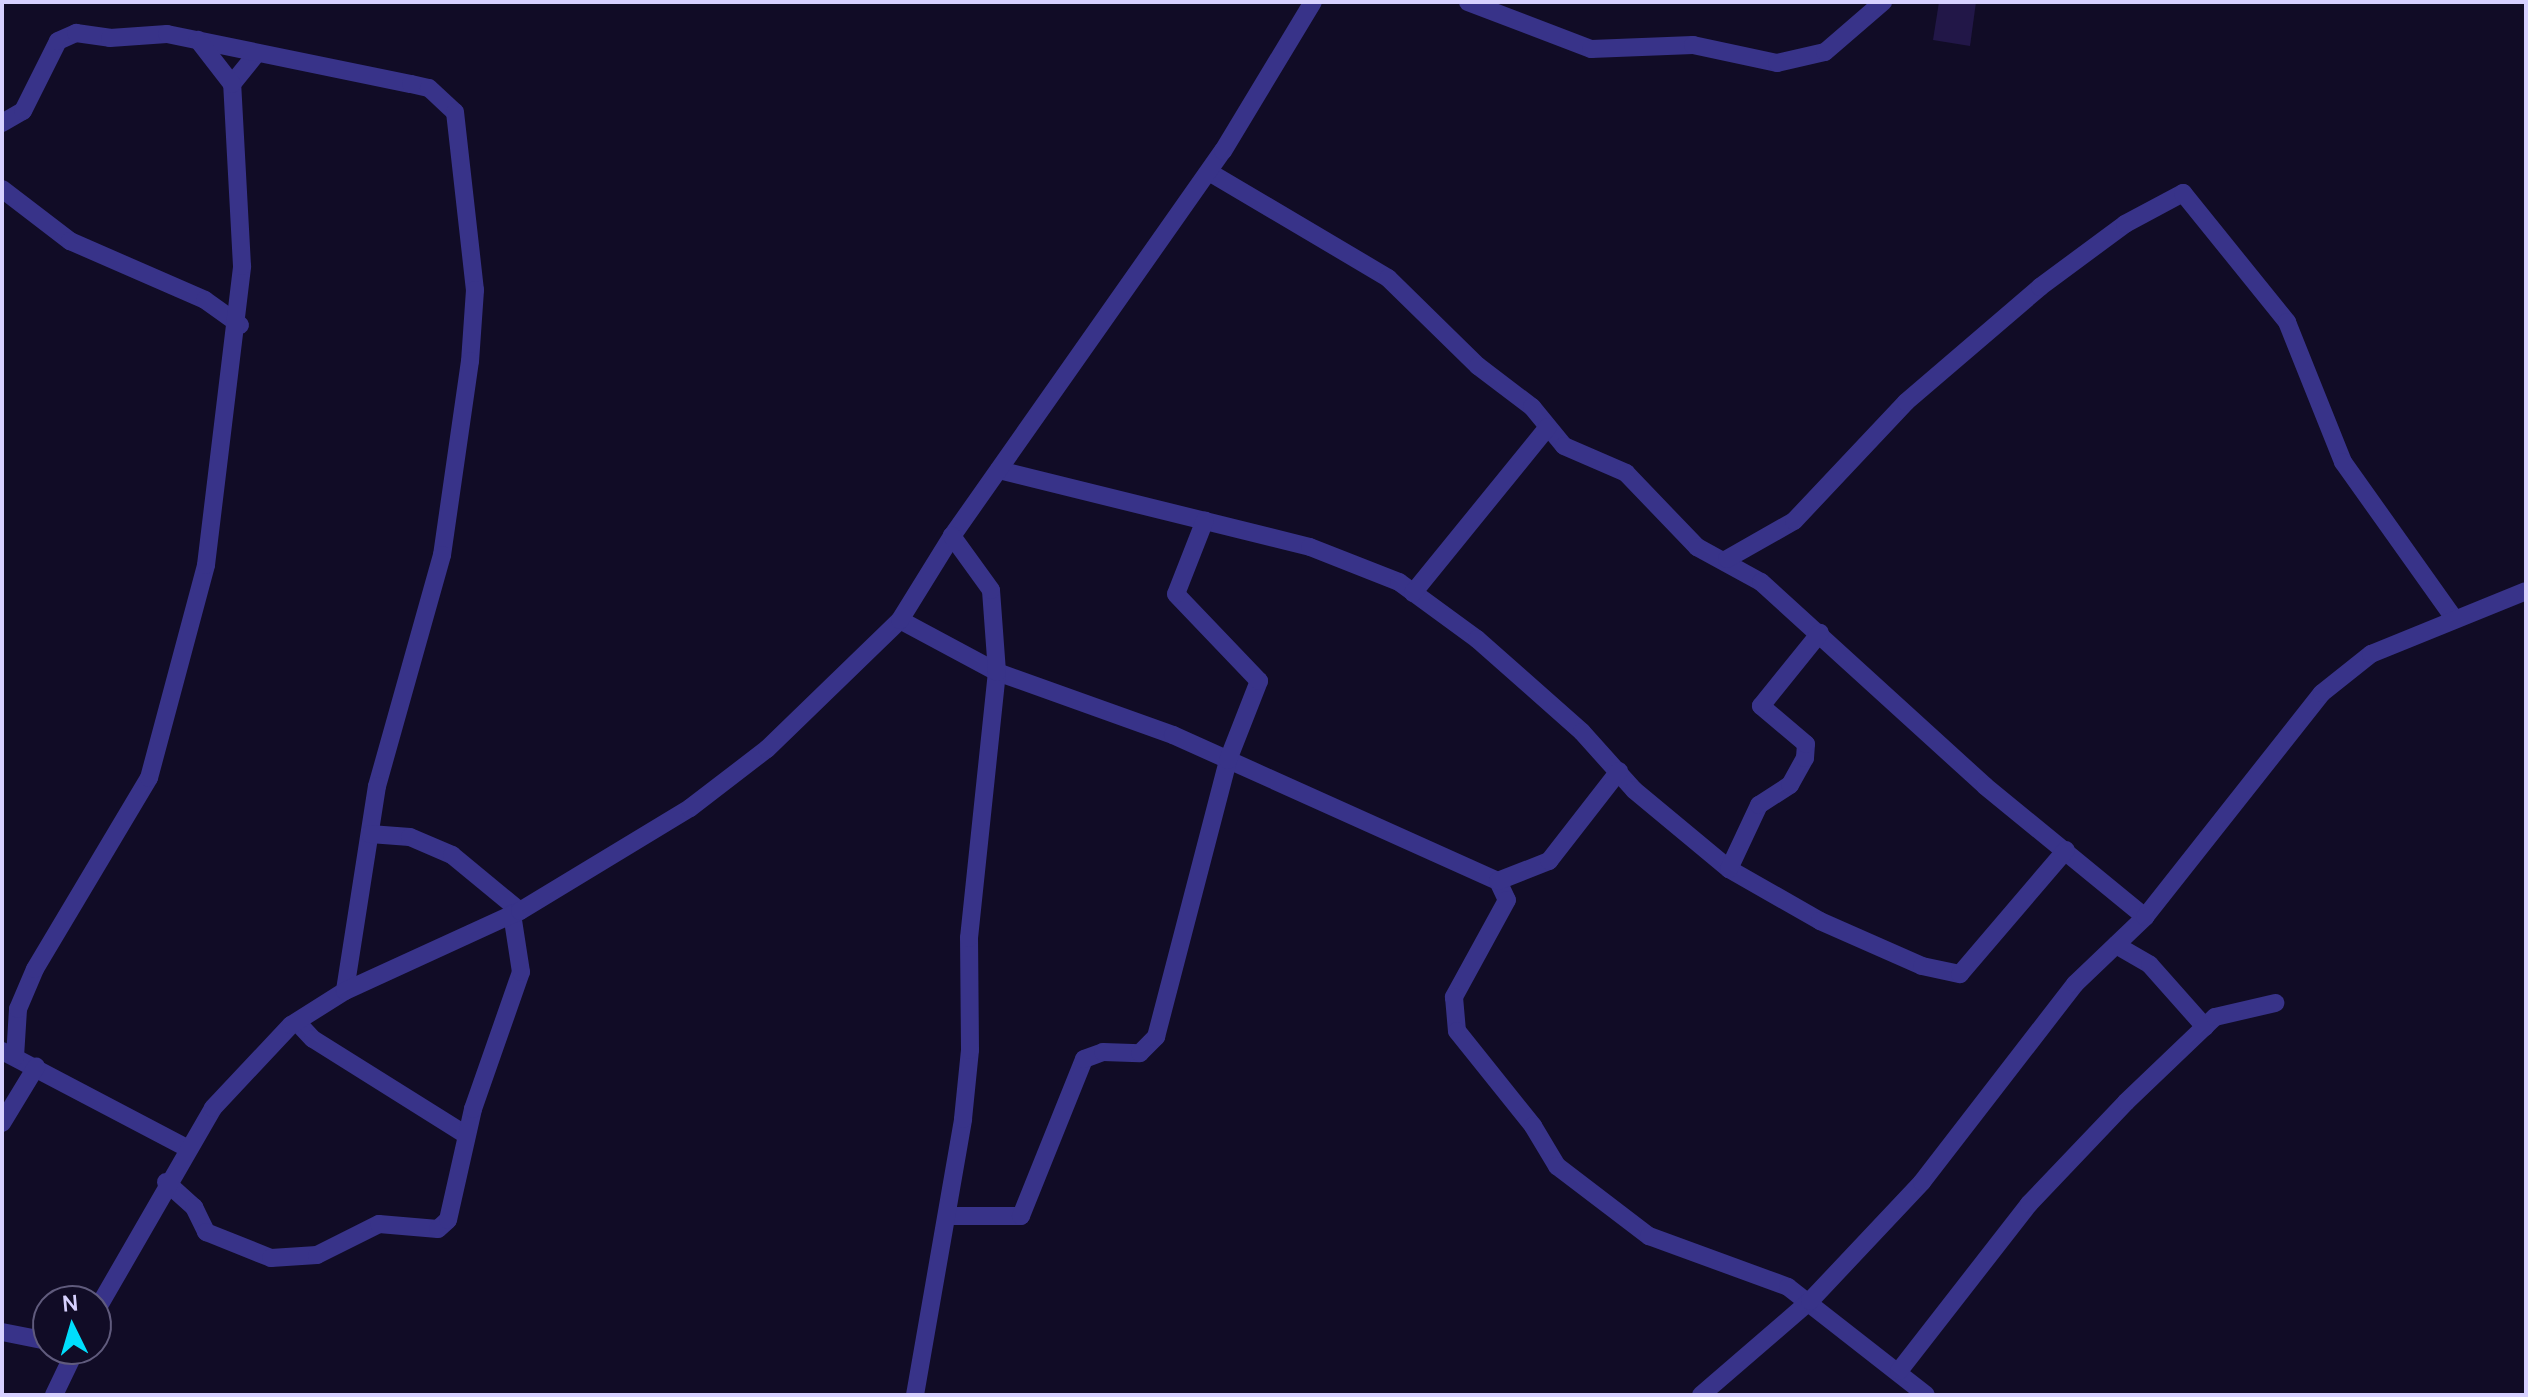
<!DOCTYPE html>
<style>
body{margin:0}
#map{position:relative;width:2528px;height:1397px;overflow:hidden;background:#110c26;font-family:Manrope,sans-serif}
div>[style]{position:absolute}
.building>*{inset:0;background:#221748}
.minor>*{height:18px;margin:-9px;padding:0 9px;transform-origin:9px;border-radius:9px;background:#383389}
span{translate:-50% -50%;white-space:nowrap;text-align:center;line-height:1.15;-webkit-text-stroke:8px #110c26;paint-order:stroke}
.frame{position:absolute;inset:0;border:4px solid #d7d1ff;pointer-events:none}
.north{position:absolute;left:32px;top:1285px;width:80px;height:80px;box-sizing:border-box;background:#110c26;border:2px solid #605b7d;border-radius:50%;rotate:355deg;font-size:22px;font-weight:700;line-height:32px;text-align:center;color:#d7d1ff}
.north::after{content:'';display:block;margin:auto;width:28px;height:36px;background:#00defc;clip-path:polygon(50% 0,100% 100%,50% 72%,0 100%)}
</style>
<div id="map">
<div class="building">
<div style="clip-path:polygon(1939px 2px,1976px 2px,1970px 46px,1933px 40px)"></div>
</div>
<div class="minor">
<div style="left:1468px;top:2px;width:132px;rotate:20.9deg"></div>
<div style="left:1591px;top:49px;width:102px;rotate:-2.2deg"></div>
<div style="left:1693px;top:45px;width:86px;rotate:12.1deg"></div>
<div style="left:1777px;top:63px;width:49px;rotate:-12.9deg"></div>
<div style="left:1825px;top:52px;width:77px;rotate:-40.8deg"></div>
<div style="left:232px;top:84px;width:40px;rotate:-51deg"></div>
<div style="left:2px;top:123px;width:24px;rotate:-30deg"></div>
<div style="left:23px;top:111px;width:78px;rotate:-63.4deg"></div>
<div style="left:58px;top:41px;width:20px;rotate:-24deg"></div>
<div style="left:76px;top:33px;width:34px;rotate:8deg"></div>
<div style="left:110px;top:38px;width:57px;rotate:-4deg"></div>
<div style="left:167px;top:34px;width:249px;rotate:11.6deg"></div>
<div style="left:411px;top:84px;width:18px;rotate:13deg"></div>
<div style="left:429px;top:88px;width:35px;rotate:43deg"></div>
<div style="left:455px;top:112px;width:179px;rotate:83.6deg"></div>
<div style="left:475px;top:290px;width:71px;rotate:94deg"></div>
<div style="left:470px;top:361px;width:196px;rotate:98.2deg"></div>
<div style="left:442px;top:555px;width:240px;rotate:105.7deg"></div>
<div style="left:377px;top:786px;width:207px;rotate:98.9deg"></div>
<div style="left:1209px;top:172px;width:208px;rotate:30.6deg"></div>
<div style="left:1388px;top:278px;width:126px;rotate:44.4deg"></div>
<div style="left:1478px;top:366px;width:68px;rotate:37.2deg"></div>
<div style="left:1532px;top:407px;width:50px;rotate:50.6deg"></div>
<div style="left:1564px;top:446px;width:68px;rotate:23.5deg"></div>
<div style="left:1626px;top:473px;width:103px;rotate:46.2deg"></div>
<div style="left:1697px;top:547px;width:73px;rotate:28.7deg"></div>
<div style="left:1761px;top:582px;width:303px;rotate:42.3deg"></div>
<div style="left:1985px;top:786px;width:207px;rotate:39.3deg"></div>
<div style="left:2px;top:189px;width:86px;rotate:37.4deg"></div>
<div style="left:70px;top:241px;width:147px;rotate:23.6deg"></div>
<div style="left:205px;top:300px;width:43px;rotate:35.5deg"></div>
<div style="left:999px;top:470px;width:320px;rotate:13.9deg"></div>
<div style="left:1310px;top:547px;width:96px;rotate:21.5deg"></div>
<div style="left:1399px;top:582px;width:97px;rotate:36.2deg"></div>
<div style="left:1477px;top:639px;width:140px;rotate:41.5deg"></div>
<div style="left:1582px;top:732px;width:78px;rotate:48.1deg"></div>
<div style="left:1634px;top:790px;width:124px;rotate:39.7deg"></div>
<div style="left:1729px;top:869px;width:105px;rotate:29.7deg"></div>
<div style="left:1820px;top:921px;width:111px;rotate:23.8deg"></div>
<div style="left:1922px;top:966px;width:39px;rotate:12deg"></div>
<div style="left:1960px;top:974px;width:163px;rotate:-49.5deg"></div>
<div style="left:1727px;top:559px;width:77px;rotate:-29.6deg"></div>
<div style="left:1794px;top:521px;width:163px;rotate:-46.7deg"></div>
<div style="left:1906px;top:402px;width:177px;rotate:-40.6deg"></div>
<div style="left:2040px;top:287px;width:106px;rotate:-36.5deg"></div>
<div style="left:2125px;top:224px;width:66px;rotate:-28.1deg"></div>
<div style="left:2183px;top:193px;width:166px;rotate:51.1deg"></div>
<div style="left:2287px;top:322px;width:151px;rotate:68.2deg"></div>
<div style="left:2343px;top:462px;width:190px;rotate:54.6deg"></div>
<div style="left:1413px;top:593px;width:214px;rotate:-50.9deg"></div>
<div style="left:900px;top:620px;width:110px;rotate:28.2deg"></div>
<div style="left:997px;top:672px;width:187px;rotate:19.7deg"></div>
<div style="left:1173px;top:735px;width:356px;rotate:24.2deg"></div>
<div style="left:1498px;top:881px;width:21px;rotate:65deg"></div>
<div style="left:1507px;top:900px;width:111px;rotate:118.7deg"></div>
<div style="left:1454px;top:997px;width:34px;rotate:85deg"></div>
<div style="left:1457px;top:1031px;width:122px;rotate:51.3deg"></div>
<div style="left:1533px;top:1126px;width:47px;rotate:59deg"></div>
<div style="left:1557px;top:1166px;width:116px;rotate:37.3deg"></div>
<div style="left:1649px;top:1236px;width:148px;rotate:20.1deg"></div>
<div style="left:1788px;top:1287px;width:175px;rotate:38deg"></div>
<div style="left:370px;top:834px;width:40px;rotate:4.3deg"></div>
<div style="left:410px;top:837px;width:46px;rotate:23.2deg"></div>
<div style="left:452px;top:855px;width:88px;rotate:39.5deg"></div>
<div style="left:1729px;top:869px;width:71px;rotate:-64.9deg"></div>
<div style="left:1759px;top:805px;width:37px;rotate:-33deg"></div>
<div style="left:1790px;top:785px;width:31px;rotate:-61deg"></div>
<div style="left:1805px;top:758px;width:14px;rotate:-86deg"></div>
<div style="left:1806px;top:744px;width:59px;rotate:-139.8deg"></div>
<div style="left:1761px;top:706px;width:94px;rotate:-51.1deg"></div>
<div style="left:1498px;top:881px;width:55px;rotate:-21.4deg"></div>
<div style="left:1549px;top:861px;width:114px;rotate:-52.1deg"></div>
<div style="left:2116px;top:945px;width:39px;rotate:30deg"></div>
<div style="left:2150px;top:965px;width:83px;rotate:48.4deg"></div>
<div style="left:297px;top:1022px;width:23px;rotate:47deg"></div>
<div style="left:313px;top:1039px;width:181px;rotate:32.1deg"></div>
<div style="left:2px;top:1051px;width:209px;rotate:27.7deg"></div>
<div style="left:15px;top:1057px;width:48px;rotate:-86.4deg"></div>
<div style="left:18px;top:1009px;width:43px;rotate:-67deg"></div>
<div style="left:35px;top:969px;width:222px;rotate:-59.2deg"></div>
<div style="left:149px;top:778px;width:220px;rotate:-75deg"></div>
<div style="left:206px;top:565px;width:301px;rotate:-83.1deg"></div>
<div style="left:242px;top:266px;width:182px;rotate:-93.1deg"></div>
<div style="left:232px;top:84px;width:56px;rotate:-127.7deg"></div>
<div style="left:2px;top:1123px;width:66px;rotate:-58.7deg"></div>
<div style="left:166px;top:1182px;width:38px;rotate:42deg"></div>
<div style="left:194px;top:1207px;width:28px;rotate:64deg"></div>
<div style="left:206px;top:1232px;width:70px;rotate:21.8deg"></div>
<div style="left:271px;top:1258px;width:46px;rotate:-3.7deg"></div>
<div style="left:317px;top:1255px;width:69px;rotate:-26.6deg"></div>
<div style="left:379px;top:1224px;width:59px;rotate:4.8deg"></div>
<div style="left:438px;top:1229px;width:13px;rotate:-42deg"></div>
<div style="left:448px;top:1220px;width:114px;rotate:-77.3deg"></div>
<div style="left:473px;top:1109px;width:145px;rotate:-70.7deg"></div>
<div style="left:521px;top:972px;width:59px;rotate:-98.8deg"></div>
<div style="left:950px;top:1216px;width:71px"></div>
<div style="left:1021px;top:1216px;width:169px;rotate:-68.1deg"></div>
<div style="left:1084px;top:1059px;width:20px;rotate:-20deg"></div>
<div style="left:1103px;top:1052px;width:37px;rotate:2deg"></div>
<div style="left:1140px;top:1053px;width:23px;rotate:-45deg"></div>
<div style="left:1156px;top:1037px;width:286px;rotate:-75.4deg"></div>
<div style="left:1228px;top:760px;width:85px;rotate:-68.6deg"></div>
<div style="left:1259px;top:681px;width:120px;rotate:-133.7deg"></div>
<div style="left:1176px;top:594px;width:79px;rotate:-68.6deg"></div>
<div style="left:96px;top:1311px;width:234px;rotate:-60deg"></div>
<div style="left:213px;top:1108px;width:114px;rotate:-46.8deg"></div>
<div style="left:291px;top:1025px;width:64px;rotate:-32.2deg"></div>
<div style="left:345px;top:991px;width:192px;rotate:-24.6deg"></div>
<div style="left:520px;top:911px;width:199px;rotate:-31.2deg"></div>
<div style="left:690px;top:808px;width:97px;rotate:-37.5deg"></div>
<div style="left:767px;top:749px;width:185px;rotate:-44.1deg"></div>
<div style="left:900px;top:620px;width:99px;rotate:-58.2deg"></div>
<div style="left:952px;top:536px;width:471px;rotate:-54.9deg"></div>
<div style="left:1223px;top:151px;width:174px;rotate:-58.9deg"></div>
<div style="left:2px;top:1332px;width:47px;rotate:11.1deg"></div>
<div style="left:1899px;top:1371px;width:212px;rotate:-52.1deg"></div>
<div style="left:2029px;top:1204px;width:141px;rotate:-46.4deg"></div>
<div style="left:2126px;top:1102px;width:123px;rotate:-43.7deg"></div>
<div style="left:2215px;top:1017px;width:62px;rotate:-13.1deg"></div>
<div style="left:54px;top:1395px;width:51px;rotate:-64.4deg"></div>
<div style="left:915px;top:1395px;width:280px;rotate:-80.1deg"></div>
<div style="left:963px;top:1119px;width:69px;rotate:-84.2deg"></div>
<div style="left:970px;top:1050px;width:112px;rotate:-90.5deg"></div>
<div style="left:969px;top:938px;width:267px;rotate:-84deg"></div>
<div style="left:997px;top:672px;width:82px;rotate:-94.2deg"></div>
<div style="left:991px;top:590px;width:67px;rotate:-125.8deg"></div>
<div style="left:1701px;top:1395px;width:144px;rotate:-40.8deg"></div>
<div style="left:1810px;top:1301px;width:163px;rotate:-46.7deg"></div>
<div style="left:1922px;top:1182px;width:250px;rotate:-52.3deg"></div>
<div style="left:2075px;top:984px;width:97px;rotate:-43.7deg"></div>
<div style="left:2145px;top:917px;width:285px;rotate:-51.7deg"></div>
<div style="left:2322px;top:693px;width:63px;rotate:-38.5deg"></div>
<div style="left:2371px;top:654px;width:167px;rotate:-22.1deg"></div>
</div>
<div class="frame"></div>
<div class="north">N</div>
</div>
